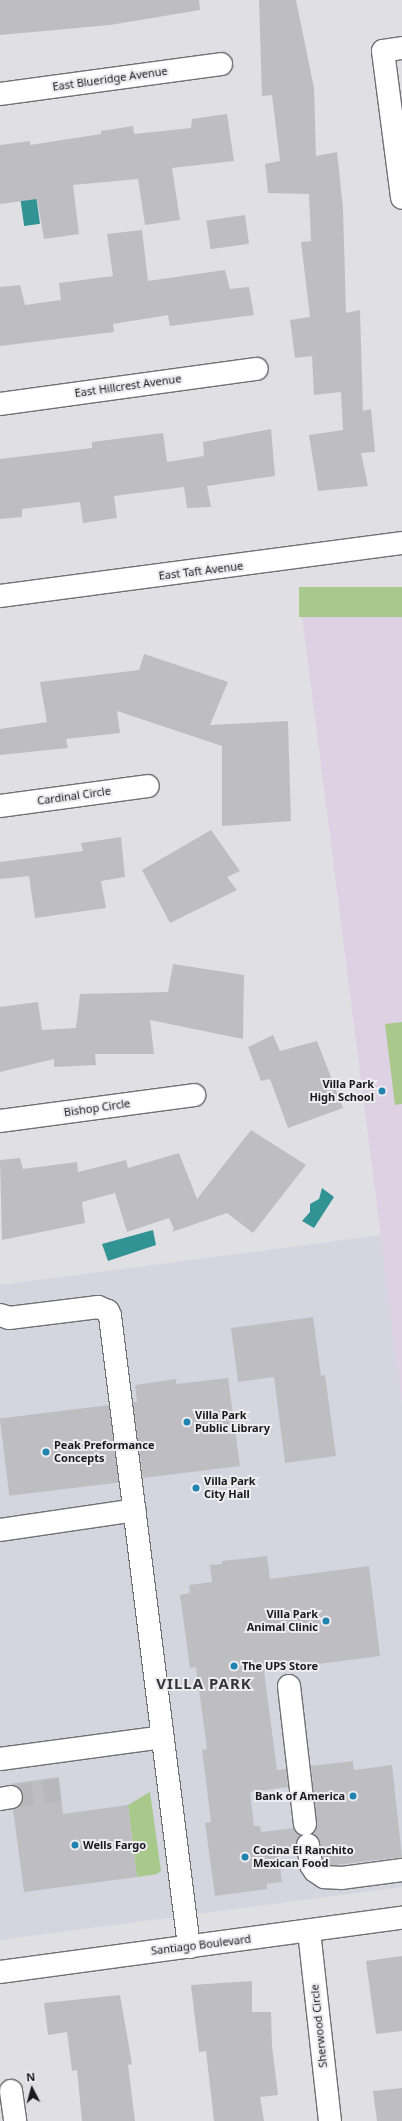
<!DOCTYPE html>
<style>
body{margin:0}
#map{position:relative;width:402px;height:2121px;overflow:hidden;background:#e0e0e4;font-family:"Noto Sans",sans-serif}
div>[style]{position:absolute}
.built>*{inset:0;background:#d5d5e0}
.education>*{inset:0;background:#dfd1e4}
.green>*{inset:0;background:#a8c98b;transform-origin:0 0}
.water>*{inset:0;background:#319394;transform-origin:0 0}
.building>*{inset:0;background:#bebec2;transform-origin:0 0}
.minor-tunnel>*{height:22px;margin-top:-11px;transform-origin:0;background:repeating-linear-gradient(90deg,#b8b8bc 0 22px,transparent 0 33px)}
.roads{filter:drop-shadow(1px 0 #717174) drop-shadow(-1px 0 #717174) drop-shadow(0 1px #717174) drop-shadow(0 -1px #717174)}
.minor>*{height:22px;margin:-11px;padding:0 11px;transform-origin:11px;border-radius:11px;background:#fff}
.dots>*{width:11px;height:11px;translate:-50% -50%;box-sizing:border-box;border:2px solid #ededf1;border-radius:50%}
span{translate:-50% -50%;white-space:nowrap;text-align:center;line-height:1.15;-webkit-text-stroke:4px #ededf1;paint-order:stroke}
.street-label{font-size:11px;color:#1a1a1b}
.poi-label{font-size:11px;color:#1a1a1b;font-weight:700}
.right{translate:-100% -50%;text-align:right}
.left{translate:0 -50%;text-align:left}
.district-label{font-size:15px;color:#363638;font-weight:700;letter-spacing:1px}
.north{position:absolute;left:12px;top:2069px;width:40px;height:40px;-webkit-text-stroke:3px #ededf1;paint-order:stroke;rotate:354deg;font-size:11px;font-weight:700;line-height:16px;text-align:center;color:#1a1a1b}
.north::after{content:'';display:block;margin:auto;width:14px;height:18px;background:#1a1a1b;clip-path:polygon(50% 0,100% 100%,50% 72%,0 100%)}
</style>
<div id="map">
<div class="built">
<div style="clip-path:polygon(381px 1235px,402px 1403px,402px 1887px,0 1940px,0 1285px)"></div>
</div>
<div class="education">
<div style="clip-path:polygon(402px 587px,402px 1403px,300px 601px)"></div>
</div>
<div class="green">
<div style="left:402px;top:587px;width:30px;height:103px;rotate:90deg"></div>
<div style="clip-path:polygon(402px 1022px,402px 1104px,395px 1105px,385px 1024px)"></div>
<div style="clip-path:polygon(150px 1792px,161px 1871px,157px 1874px,137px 1877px,128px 1805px)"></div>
</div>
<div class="water">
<div style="left:35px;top:188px;width:36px;height:16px;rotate:82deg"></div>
<div style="clip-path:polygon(322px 1188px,334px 1197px,314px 1228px,302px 1221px,310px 1212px,310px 1204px,319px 1199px)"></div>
<div style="clip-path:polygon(153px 1230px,156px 1245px,108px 1261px,102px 1244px)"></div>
</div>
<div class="building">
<div style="clip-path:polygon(0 0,199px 0,200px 10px,110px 25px,0 35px)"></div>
<div style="clip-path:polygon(259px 0,296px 0,314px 88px,316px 156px,337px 152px,343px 208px,346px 313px,360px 310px,363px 411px,371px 409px,375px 452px,361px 453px,368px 486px,318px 491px,309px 435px,343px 430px,341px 392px,314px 395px,312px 356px,295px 358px,290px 320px,310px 317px,301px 242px,311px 241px,309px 194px,268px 193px,265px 164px,280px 161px,272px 95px,262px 96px)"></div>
<div style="clip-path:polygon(227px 114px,234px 161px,172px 168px,180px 220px,145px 225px,138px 179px,73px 185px,79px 234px,44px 239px,37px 199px,0 204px,0 145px,30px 141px,30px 145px,101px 134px,101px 131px,133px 126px,134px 134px,191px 128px,192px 119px)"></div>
<div style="left:245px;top:215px;width:29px;height:39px;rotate:82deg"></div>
<div style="clip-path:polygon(142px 230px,148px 281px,225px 270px,230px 289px,249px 287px,254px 315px,170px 326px,168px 315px,113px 324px,114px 332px,0 346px,0 287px,20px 285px,25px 305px,61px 300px,59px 283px,113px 276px,107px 234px)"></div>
<div style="clip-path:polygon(271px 429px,275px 476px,207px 486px,211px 507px,187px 508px,184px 487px,114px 496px,117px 518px,83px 523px,80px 502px,22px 509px,22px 517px,0 519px,0 459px,92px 448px,92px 442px,163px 433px,167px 462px,204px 456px,203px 442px)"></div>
<div style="clip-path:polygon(144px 654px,228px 682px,210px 725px,288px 721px,291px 821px,222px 826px,222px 746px,117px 711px,120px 733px,66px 739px,68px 748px,0 755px,0 729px,47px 722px,40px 682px,139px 670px)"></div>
<div style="clip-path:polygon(211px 830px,240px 871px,227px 877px,237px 890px,170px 923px,142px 870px)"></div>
<div style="clip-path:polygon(121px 837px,125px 877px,101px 881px,106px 908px,35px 918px,29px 876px,0 879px,0 862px,83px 851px,81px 843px)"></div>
<div style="clip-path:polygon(173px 964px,244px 975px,243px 1039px,150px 1020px,154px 1054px,95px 1054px,96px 1065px,54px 1067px,54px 1059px,0 1072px,0 1007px,38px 1002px,42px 1030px,76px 1028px,80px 994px,168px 992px)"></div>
<div style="clip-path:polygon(273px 1035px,280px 1051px,317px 1041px,343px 1108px,288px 1128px,270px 1079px,261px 1081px,248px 1047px)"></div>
<div style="clip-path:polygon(251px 1130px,306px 1165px,253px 1233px,227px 1213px,172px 1232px,174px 1229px,169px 1218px,127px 1232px,115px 1193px,82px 1202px,85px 1223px,2px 1240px,0 1160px,20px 1158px,23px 1169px,77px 1162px,78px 1172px,126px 1160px,128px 1168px,179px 1153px,197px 1199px)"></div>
<div style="clip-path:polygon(313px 1317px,321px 1376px,325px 1375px,336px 1456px,285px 1463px,274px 1377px,238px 1382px,231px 1328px)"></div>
<div style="clip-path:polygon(228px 1378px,240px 1466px,143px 1478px,133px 1402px,137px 1402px,135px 1385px,176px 1379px,176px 1384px)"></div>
<div style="left:109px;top:1405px;width:78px;height:110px;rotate:83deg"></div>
<div style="clip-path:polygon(267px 1556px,270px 1579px,369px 1566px,380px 1656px,264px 1671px,277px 1770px,286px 1769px,288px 1787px,250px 1792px,254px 1826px,260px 1826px,261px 1832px,294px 1828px,300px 1835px,296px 1846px,278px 1848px,282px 1882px,267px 1884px,267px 1889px,215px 1896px,205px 1823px,211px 1822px,202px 1750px,207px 1749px,196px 1667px,190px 1668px,180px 1595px,190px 1593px,189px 1585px,212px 1582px,210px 1565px,222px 1564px,222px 1561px)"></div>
<div style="clip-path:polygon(353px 1761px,354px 1770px,392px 1765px,402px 1857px,336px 1865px,328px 1865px,323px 1860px,320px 1843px,313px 1834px,317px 1823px,311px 1766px)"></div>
<div style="clip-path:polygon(59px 1777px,63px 1814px,128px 1805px,137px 1877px,24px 1892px,13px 1809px,19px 1806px,23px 1795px,20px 1789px,9px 1784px)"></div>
<div style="clip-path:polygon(402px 1956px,402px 2031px,376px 2034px,366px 1961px)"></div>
<div style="clip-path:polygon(252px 1981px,252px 2012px,271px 2012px,272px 2046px,278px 2095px,260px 2097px,264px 2121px,214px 2121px,206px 2051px,199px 2052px,191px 1985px)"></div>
<div style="clip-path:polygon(120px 1995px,132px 2064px,128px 2065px,135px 2121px,82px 2121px,77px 2070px,72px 2071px,67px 2032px,48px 2035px,44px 2003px)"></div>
<div style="clip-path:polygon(402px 2088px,402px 2121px,377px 2121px,373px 2091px)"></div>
</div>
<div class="minor-tunnel">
<div style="left:11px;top:1797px;width:49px;rotate:-8.1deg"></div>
</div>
<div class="roads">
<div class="minor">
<div style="left:402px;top:48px;width:19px;rotate:171deg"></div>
<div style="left:383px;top:51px;width:148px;rotate:82.6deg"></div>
<div style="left:0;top:94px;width:223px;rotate:-7.7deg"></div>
<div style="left:0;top:404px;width:259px;rotate:-7.8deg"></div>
<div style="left:0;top:596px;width:405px;rotate:-7.5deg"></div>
<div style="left:0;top:806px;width:149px;rotate:-7.7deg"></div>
<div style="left:0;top:1121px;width:196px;rotate:-7.6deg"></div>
<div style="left:0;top:1315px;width:9px;rotate:18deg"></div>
<div style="left:9px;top:1318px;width:90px;rotate:-7deg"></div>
<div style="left:98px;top:1307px;width:11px;rotate:22deg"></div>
<div style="left:108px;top:1311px;width:5px;rotate:68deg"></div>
<div style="left:110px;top:1316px;width:636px;rotate:82.86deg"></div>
<div style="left:0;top:1530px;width:136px;rotate:-8.4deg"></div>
<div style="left:289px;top:1686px;width:139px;rotate:83.4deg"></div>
<div style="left:0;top:1759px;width:164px;rotate:-7.7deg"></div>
<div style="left:0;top:1799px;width:11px;rotate:-10deg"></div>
<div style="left:308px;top:1845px;width:20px;rotate:81deg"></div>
<div style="left:311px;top:1865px;width:7px;rotate:56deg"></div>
<div style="left:315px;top:1871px;width:11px;rotate:34deg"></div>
<div style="left:324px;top:1877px;width:18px;rotate:3deg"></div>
<div style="left:342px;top:1878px;width:61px;rotate:-7.6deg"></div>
<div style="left:309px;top:1931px;width:191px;rotate:83.7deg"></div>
<div style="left:0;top:1972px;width:406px;rotate:-7.7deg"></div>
<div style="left:11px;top:2091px;width:30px;rotate:82deg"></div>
</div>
</div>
<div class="dots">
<div style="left:382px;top:1091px;background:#2084ae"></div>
<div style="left:187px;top:1422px;background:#2084ae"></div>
<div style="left:46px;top:1452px;background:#2084ae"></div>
<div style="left:196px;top:1488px;background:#2084ae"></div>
<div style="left:326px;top:1621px;background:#2084ae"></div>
<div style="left:234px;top:1666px;background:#2084ae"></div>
<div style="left:353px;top:1796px;background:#2084ae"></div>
<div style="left:75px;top:1845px;background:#2084ae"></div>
<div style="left:245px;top:1857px;background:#2084ae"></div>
</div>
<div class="street-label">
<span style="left:110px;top:79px;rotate:-8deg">East Blueridge Avenue</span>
<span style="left:128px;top:386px;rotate:-8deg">East Hillcrest Avenue</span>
<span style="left:201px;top:571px;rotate:-7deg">East Taft Avenue</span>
<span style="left:74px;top:796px;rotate:-8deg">Cardinal Circle</span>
<span style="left:97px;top:1108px;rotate:-8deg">Bishop Circle</span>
<span style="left:201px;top:1945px;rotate:-7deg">Santiago Boulevard</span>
<span style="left:319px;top:2026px;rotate:-96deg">Sherwood Circle</span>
</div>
<div class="poi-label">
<span class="right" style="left:374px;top:1091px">Villa Park<br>High School</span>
<span class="left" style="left:195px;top:1422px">Villa Park<br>Public Library</span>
<span class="left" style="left:54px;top:1452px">Peak Preformance<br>Concepts</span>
<span class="left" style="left:204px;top:1488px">Villa Park<br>City Hall</span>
<span class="right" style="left:318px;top:1621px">Villa Park<br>Animal Clinic</span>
<span class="left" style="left:242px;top:1666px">The UPS Store</span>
<span class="right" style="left:345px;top:1796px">Bank of America</span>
<span class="left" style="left:83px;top:1845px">Wells Fargo</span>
<span class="left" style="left:253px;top:1857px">Cocina El Ranchito<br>Mexican Food</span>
</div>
<div class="district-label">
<span style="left:204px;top:1684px">VILLA PARK</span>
</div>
<div class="north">N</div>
</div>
